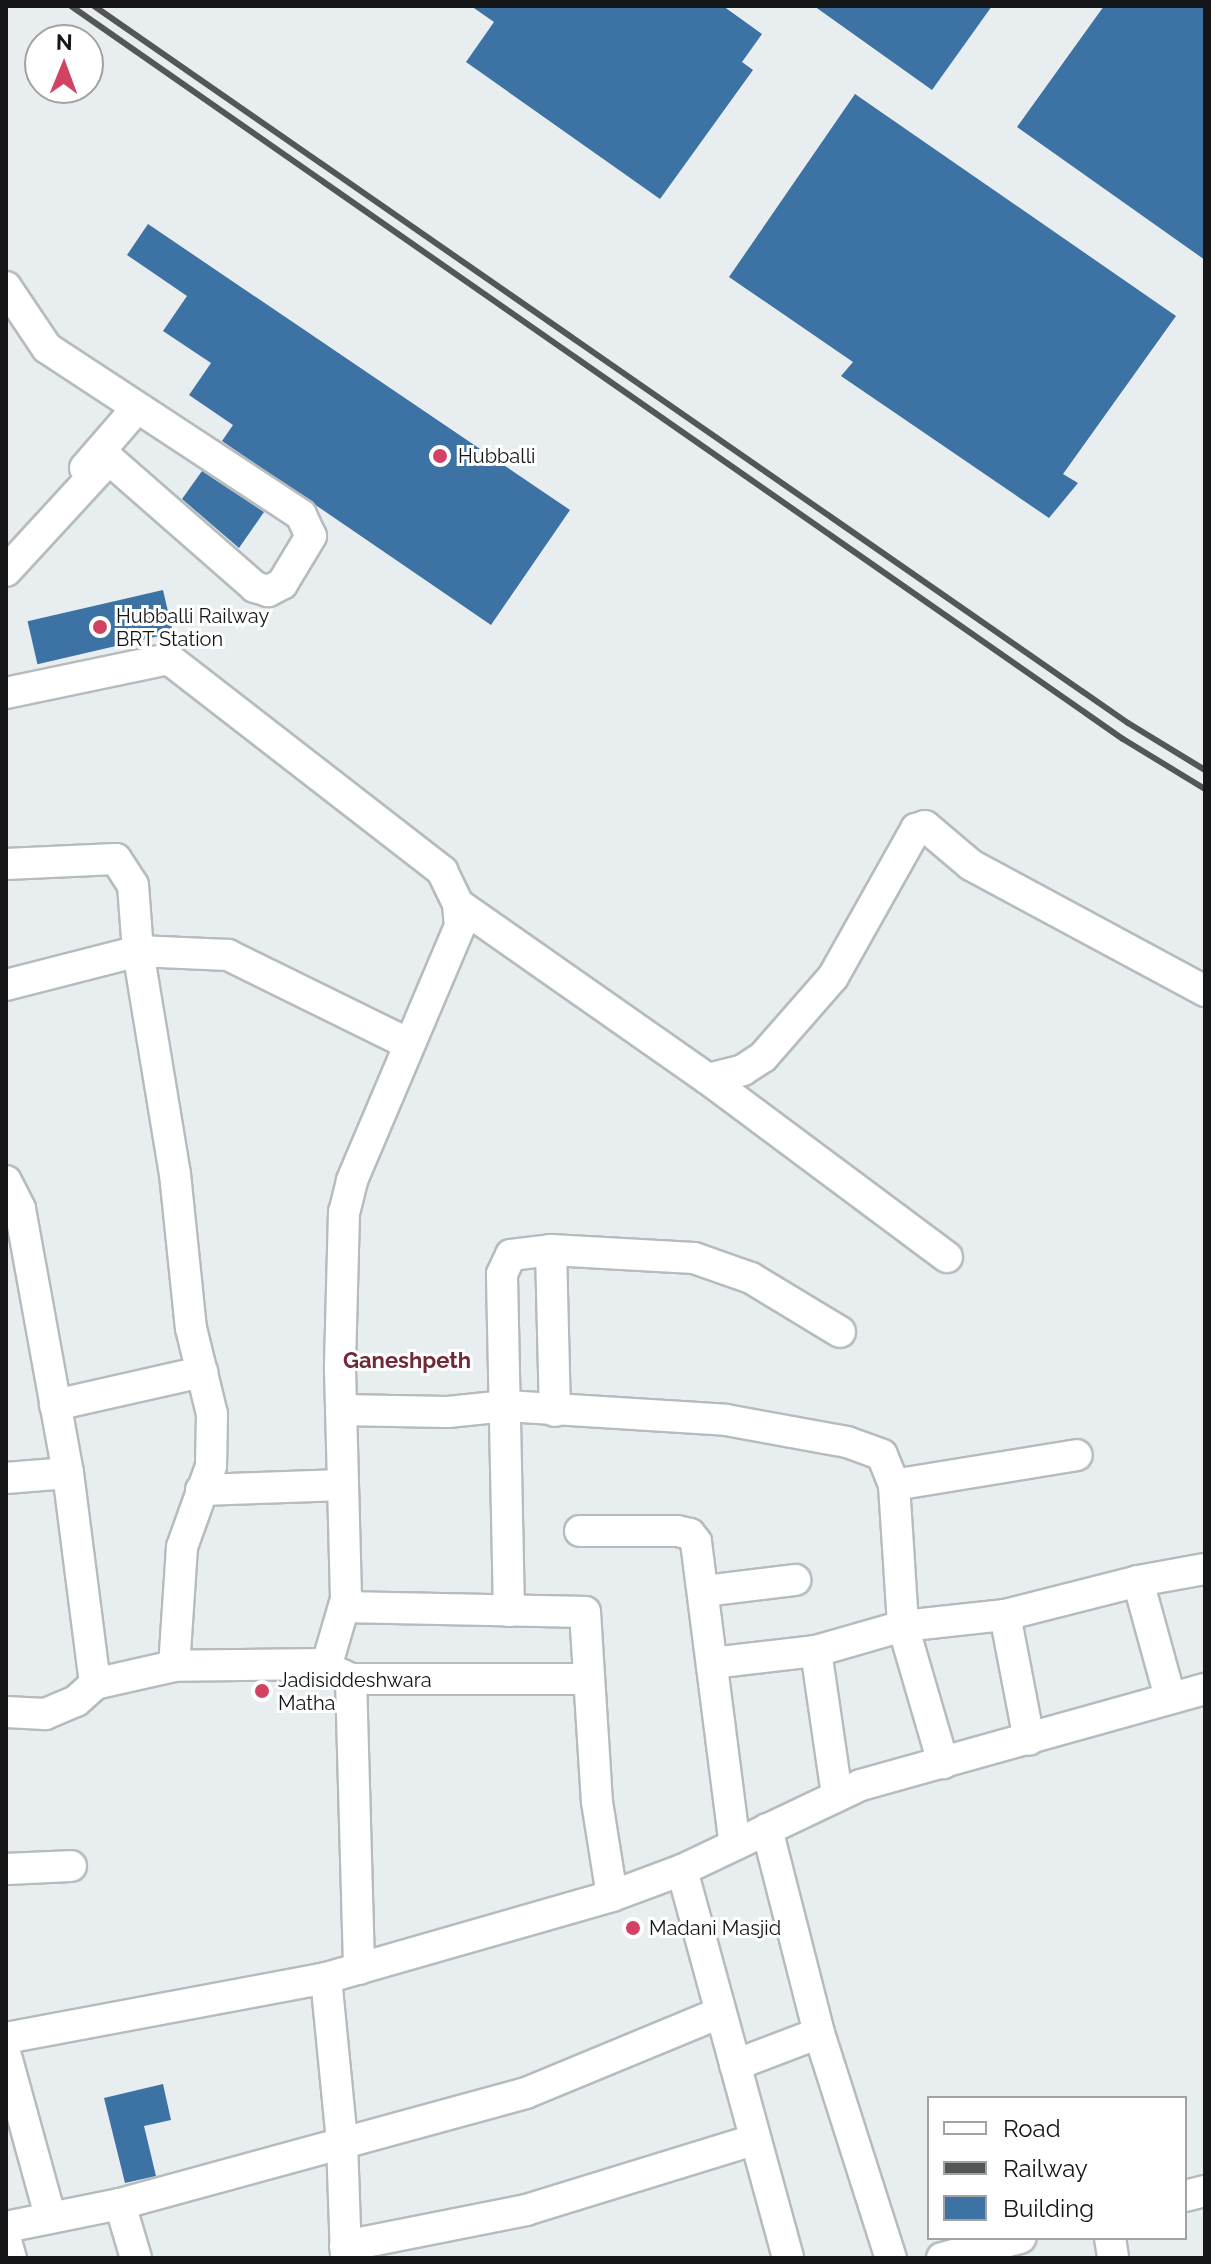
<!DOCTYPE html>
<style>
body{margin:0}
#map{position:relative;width:1211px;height:2264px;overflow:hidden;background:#e8edef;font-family:Raleway,sans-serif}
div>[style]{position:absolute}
.building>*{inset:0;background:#3d72a4;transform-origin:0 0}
.roads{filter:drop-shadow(2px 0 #b6bcbd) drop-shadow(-2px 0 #b6bcbd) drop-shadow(0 2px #b6bcbd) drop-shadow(0 -2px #b6bcbd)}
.minor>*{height:30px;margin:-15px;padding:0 15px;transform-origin:15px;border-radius:15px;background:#fff}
.rail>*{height:6px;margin:-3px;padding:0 3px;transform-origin:3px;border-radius:3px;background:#535657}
.dots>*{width:22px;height:22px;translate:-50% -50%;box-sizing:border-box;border:4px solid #fff;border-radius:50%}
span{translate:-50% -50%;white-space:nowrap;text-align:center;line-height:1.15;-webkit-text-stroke:6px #fff;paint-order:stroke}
.poi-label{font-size:20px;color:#141617}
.left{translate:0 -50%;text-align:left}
.neighbourhood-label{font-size:22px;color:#6f2937;font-weight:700}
.frame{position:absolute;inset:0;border:8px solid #141617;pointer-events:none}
.legend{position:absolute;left:927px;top:2096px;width:260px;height:144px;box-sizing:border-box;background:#fff;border:2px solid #a1a2a2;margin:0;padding:10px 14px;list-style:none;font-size:24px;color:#141617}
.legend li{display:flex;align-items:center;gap:16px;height:40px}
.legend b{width:40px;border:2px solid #a1a2a2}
.north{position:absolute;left:24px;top:24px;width:80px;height:80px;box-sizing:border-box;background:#fff;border:2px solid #a1a2a2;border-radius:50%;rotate:1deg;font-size:22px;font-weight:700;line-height:32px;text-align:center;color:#141617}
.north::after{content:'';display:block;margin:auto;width:28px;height:36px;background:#d24263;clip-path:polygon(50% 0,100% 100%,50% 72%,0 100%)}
</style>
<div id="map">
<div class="building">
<div style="clip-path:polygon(471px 6px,723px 6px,762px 34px,742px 62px,753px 70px,660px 199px,466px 62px,494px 22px)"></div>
<div style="clip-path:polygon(814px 6px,992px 6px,932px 90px)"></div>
<div style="clip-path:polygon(1104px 6px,1205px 6px,1205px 260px,1017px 127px)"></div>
<div style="clip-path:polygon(855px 94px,1176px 316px,1063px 474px,1078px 483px,1049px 518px,841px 376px,853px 362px,729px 277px)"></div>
<div style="clip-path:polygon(148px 224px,570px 510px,491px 625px,222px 441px,233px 425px,189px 395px,211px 363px,163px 331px,187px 296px,127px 255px)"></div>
<div style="clip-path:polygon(202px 471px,264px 512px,239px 548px,182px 499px)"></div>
<div style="left:163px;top:590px;width:44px;height:139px;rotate:77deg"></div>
<div style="clip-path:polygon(163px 2084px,171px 2120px,144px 2126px,156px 2176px,125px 2183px,104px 2098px)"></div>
</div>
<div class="roads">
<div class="minor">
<div style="left:6px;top:287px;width:73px;rotate:56.1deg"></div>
<div style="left:47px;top:348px;width:304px;rotate:33.3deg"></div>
<div style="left:301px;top:515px;width:23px;rotate:65deg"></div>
<div style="left:311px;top:536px;width:56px;rotate:121.1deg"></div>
<div style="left:282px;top:584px;width:16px;rotate:153deg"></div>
<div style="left:268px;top:591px;width:14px;rotate:-163deg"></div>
<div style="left:255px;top:587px;width:194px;rotate:-138.8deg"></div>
<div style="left:109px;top:459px;width:152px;rotate:132.6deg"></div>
<div style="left:85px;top:468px;width:79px;rotate:-49.1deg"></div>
<div style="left:6px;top:693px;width:167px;rotate:-11.8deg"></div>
<div style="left:169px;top:659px;width:346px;rotate:37.8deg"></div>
<div style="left:442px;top:871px;width:37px;rotate:64deg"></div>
<div style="left:458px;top:904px;width:22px;rotate:85deg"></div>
<div style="left:460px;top:926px;width:277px;rotate:113deg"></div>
<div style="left:352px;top:1181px;width:32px;rotate:104deg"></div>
<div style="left:344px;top:1212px;width:157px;rotate:91.5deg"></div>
<div style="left:340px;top:1369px;width:230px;rotate:88.5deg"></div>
<div style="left:346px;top:1599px;width:68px;rotate:106.3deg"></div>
<div style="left:327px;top:1664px;width:153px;rotate:179.3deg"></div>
<div style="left:174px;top:1666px;width:81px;rotate:167.2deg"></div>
<div style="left:95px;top:1684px;width:25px;rotate:138deg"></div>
<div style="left:76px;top:1701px;width:34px;rotate:157deg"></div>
<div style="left:45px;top:1714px;width:39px;rotate:-177deg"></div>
<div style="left:6px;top:864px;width:110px;rotate:-2.6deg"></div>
<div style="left:116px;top:859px;width:31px;rotate:57deg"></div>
<div style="left:133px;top:885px;width:66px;rotate:85.7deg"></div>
<div style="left:138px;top:951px;width:226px;rotate:80.6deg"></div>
<div style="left:175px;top:1174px;width:155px;rotate:84.1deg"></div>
<div style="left:191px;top:1328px;width:89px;rotate:76.3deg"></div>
<div style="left:212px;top:1414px;width:52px;rotate:91.1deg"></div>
<div style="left:211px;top:1466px;width:86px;rotate:109.7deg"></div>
<div style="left:182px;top:1547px;width:119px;rotate:93.8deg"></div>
<div style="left:458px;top:904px;width:305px;rotate:35deg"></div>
<div style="left:708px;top:1079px;width:36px;rotate:-14deg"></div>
<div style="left:743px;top:1070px;width:24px;rotate:-33deg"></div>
<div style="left:763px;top:1057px;width:106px;rotate:-48.8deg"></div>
<div style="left:833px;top:977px;width:170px;rotate:-60.7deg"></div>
<div style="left:916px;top:829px;width:9px;rotate:-18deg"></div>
<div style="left:925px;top:826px;width:60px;rotate:40.3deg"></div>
<div style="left:971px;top:865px;width:266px;rotate:28.3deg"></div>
<div style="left:6px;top:985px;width:136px;rotate:-14.4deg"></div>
<div style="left:138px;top:951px;width:90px;rotate:2.5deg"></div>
<div style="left:228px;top:955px;width:202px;rotate:26.2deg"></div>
<div style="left:708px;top:1079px;width:298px;rotate:36.7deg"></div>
<div style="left:6px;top:1181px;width:31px;rotate:63deg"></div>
<div style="left:20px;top:1209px;width:268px;rotate:79.7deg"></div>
<div style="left:68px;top:1473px;width:213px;rotate:82.7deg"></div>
<div style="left:551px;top:1250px;width:161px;rotate:88.6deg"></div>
<div style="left:55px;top:1405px;width:151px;rotate:-12.7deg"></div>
<div style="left:341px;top:1410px;width:107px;rotate:1.1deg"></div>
<div style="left:448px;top:1412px;width:58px;rotate:-5.9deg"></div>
<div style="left:506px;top:1406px;width:220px;rotate:3.6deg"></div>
<div style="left:726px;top:1420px;width:123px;rotate:10.3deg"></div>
<div style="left:847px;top:1442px;width:37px;rotate:20deg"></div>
<div style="left:882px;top:1455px;width:32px;rotate:68deg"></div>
<div style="left:894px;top:1485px;width:141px;rotate:86.3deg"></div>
<div style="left:903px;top:1626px;width:143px;rotate:73.7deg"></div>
<div style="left:6px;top:1478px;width:62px;rotate:-4.6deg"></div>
<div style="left:894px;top:1485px;width:185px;rotate:-9.3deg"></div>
<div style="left:201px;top:1490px;width:142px;rotate:-2deg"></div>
<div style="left:580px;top:1531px;width:97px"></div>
<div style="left:677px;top:1531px;width:13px;rotate:13deg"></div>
<div style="left:690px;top:1534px;width:10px;rotate:53deg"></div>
<div style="left:696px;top:1542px;width:305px;rotate:82.7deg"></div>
<div style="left:1138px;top:1581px;width:68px;rotate:-10.2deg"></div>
<div style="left:704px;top:1591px;width:92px;rotate:-6.9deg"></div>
<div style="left:345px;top:1607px;width:240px;rotate:1.2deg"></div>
<div style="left:585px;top:1612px;width:190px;rotate:86.4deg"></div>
<div style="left:597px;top:1802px;width:95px;rotate:80.9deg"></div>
<div style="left:509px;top:1611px;width:337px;rotate:-91.2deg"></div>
<div style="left:502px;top:1274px;width:21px;rotate:-65deg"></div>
<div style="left:511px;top:1255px;width:40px;rotate:-7.1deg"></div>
<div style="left:551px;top:1250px;width:143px;rotate:3.2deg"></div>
<div style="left:694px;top:1258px;width:60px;rotate:19.3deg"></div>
<div style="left:751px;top:1278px;width:104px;rotate:31.2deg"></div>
<div style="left:1005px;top:1615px;width:127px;rotate:79.1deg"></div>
<div style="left:816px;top:1651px;width:146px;rotate:81.7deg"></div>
<div style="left:712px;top:1663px;width:105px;rotate:-6.6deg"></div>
<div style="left:816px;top:1651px;width:91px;rotate:-16deg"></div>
<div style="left:903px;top:1626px;width:103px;rotate:-6.2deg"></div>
<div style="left:1005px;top:1615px;width:137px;rotate:-14.3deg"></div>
<div style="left:1138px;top:1581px;width:120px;rotate:74.6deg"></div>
<div style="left:334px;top:1671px;width:19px;rotate:25deg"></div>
<div style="left:351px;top:1679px;width:238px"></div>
<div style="left:351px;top:1679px;width:290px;rotate:88.4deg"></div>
<div style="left:767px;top:1829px;width:211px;rotate:75.7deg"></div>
<div style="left:819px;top:2033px;width:236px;rotate:72.3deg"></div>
<div style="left:6px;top:1869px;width:65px;rotate:-2.6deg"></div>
<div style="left:682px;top:1870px;width:402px;rotate:74.7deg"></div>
<div style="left:326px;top:1978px;width:165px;rotate:84.4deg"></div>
<div style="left:342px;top:2142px;width:116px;rotate:88deg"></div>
<div style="left:6px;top:2038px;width:326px;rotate:-10.6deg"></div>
<div style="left:326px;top:1978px;width:298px;rotate:-16deg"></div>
<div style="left:612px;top:1896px;width:75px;rotate:-20.4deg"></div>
<div style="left:682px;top:1870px;width:198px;rotate:-25.4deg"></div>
<div style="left:861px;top:1785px;width:357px;rotate:-15.6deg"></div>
<div style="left:6px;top:2056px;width:166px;rotate:74.6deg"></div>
<div style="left:735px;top:2065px;width:90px;rotate:-20.9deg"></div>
<div style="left:1185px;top:2196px;width:21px;rotate:-14deg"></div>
<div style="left:120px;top:2204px;width:56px;rotate:73.5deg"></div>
<div style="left:6px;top:2227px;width:116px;rotate:-11.4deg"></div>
<div style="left:120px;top:2204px;width:421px;rotate:-15.3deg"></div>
<div style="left:526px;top:2093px;width:209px;rotate:-22.5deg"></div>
<div style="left:1110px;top:2238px;width:20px;rotate:81deg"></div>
<div style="left:6px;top:2241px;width:18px;rotate:74deg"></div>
<div style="left:345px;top:2246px;width:185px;rotate:-11.2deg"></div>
<div style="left:526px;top:2210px;width:238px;rotate:-17.1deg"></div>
<div style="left:942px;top:2258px;width:81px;rotate:-14.4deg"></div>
</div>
</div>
<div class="rail">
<div style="left:71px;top:6px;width:1282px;rotate:34.87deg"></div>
<div style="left:1123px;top:739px;width:96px;rotate:31.4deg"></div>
<div style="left:94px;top:6px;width:1258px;rotate:34.74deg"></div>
<div style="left:1128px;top:723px;width:90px;rotate:31.4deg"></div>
</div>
<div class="dots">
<div style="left:440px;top:456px;background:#d24263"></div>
<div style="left:100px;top:627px;background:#d24263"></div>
<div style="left:262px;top:1691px;background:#d24263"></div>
<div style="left:633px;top:1928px;background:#d24263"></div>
</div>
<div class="poi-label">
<span class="left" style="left:458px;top:456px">Hubballi</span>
<span class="left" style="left:116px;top:628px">Hubballi Railway<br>BRT Station</span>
<span class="left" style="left:278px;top:1692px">Jadisiddeshwara<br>Matha</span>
<span class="left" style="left:649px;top:1928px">Madani Masjid</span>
</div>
<div class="neighbourhood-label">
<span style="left:407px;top:1361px">Ganeshpeth</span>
</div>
<div class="frame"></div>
<ul class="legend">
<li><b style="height:10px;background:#fff"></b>Road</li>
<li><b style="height:10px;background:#535657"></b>Railway</li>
<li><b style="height:22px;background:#3d72a4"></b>Building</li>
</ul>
<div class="north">N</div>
</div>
